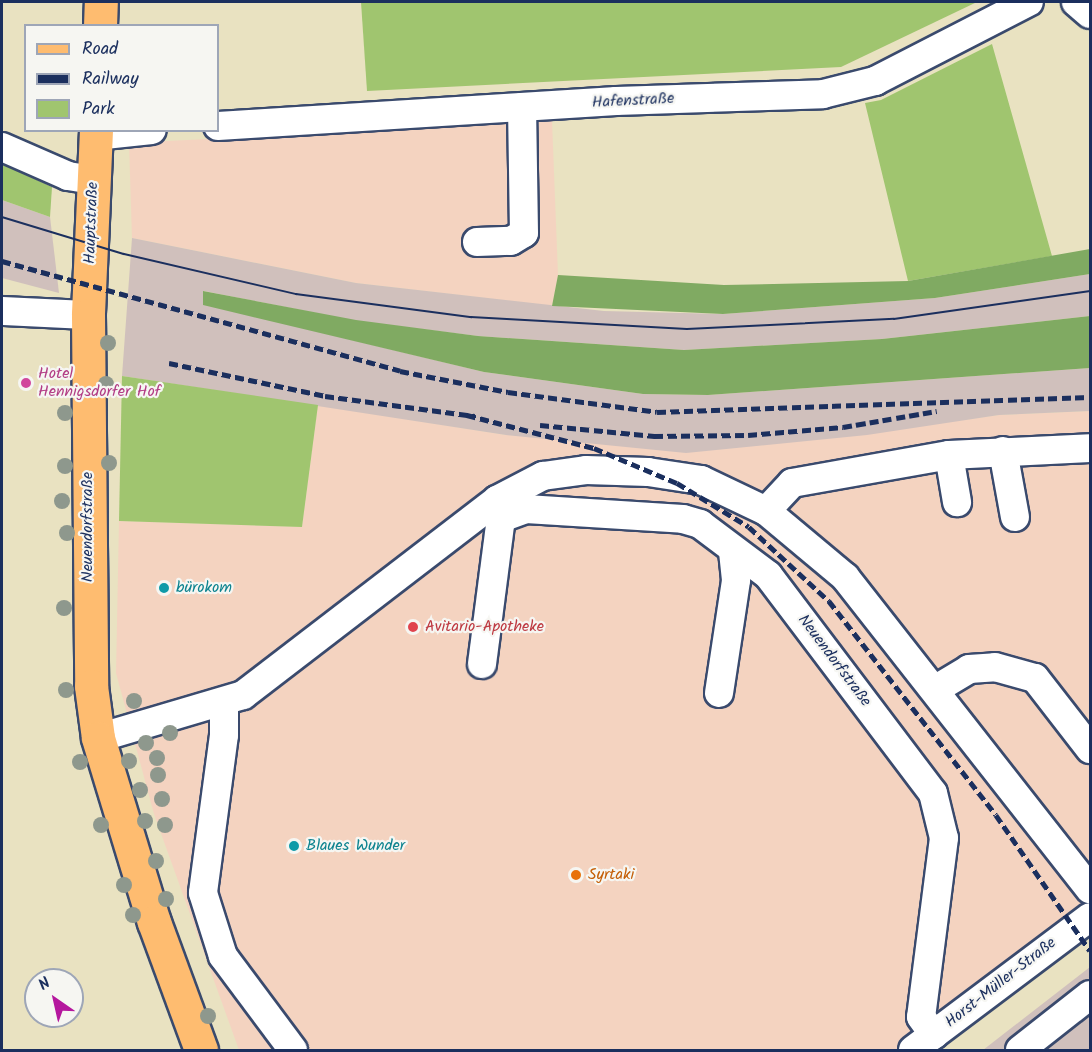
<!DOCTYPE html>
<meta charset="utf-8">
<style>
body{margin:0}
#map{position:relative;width:1092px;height:1052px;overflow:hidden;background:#e9e2c1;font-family:Kalam,sans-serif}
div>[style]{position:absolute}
.built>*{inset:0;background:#f4d3c0}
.industrial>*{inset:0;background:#d0c0bc}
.green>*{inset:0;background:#a0c56f}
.forest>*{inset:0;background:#80aa62}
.roads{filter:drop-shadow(2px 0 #3a4a6d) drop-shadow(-2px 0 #3a4a6d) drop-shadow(0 2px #3a4a6d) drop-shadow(0 -2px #3a4a6d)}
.minor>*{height:28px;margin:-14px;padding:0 14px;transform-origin:14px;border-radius:14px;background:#fff}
.major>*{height:33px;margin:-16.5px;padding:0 16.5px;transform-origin:16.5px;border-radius:16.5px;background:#febc70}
.tram>*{height:1.5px;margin:-0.75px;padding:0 0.75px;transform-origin:0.75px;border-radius:0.75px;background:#1b2f5e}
.rail>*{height:4.5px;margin-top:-2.25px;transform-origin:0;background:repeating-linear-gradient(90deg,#1b2f5e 0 9px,transparent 0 13.5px)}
.trees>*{width:16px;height:16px;margin:-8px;border-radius:50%;background:#8e988d}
.dots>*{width:16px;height:16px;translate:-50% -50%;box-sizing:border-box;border:3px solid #f6f6f2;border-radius:50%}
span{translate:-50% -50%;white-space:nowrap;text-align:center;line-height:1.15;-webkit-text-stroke:4.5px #f6f6f2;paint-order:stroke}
.street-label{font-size:16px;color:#1b2f5e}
.hotel-label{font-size:16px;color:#b23c85}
.left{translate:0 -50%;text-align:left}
.culture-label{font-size:16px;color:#0d838f}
.health-label{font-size:16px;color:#be3a42}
.food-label{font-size:16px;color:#c56008}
.frame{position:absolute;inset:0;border:3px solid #1b2f5e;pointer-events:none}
.legend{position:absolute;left:24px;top:24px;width:195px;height:108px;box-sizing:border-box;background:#f6f6f2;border:2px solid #9ea6b7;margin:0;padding:8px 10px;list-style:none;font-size:18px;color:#1b2f5e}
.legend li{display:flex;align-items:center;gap:12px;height:30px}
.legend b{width:30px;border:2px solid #9ea6b7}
.north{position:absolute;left:24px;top:968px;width:60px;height:60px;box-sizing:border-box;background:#f6f6f2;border:2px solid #9ea6b7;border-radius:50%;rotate:326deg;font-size:16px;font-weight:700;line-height:24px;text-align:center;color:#1b2f5e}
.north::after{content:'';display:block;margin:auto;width:21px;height:27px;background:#b5179e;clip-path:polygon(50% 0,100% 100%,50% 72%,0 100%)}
</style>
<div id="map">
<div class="built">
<div style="clip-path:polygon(552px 121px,558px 275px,552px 306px,356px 283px,132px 238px,129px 143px)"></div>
<div style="clip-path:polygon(318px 405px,506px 435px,933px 424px,999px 415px,1090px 411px,1090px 899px,895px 1050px,239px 1050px,154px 814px,116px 673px,119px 521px,302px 527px)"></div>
</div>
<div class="industrial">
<div style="clip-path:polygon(2px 200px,50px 217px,59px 293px,2px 278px)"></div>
<div style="clip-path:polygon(132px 238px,356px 283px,604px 311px,723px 314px,935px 298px,1090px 274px,1090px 316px,882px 339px,684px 350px,478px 336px,356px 321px,204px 291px,203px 304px,484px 372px,643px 394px,708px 395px,1090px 368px,1090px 411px,999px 415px,867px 435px,686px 453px,506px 435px,122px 376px)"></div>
<div style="clip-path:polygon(1090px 967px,1090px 1050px,983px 1050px)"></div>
</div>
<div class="green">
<div style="clip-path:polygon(361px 2px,977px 2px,841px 67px,367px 91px)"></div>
<div style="clip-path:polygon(992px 44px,1052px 256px,908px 281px,865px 103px,881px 100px)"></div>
<div style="clip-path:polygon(2px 164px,52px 187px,50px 217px,2px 200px)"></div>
<div style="clip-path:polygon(122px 376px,318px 405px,302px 527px,119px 521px)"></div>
</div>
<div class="forest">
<div style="clip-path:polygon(1090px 249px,1090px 274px,935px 298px,723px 314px,552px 306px,558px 275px,724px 285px,908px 281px)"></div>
<div style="clip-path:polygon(203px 291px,356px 320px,478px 336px,684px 350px,882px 339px,1090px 316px,1090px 368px,708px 395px,643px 394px,484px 372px,203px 305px)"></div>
</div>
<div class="roads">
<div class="minor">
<div style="left:1076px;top:2px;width:18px;rotate:41deg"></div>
<div style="left:218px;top:126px;width:399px;rotate:-3.6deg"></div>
<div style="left:616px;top:101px;width:207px;rotate:-1.9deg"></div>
<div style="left:823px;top:94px;width:54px;rotate:-14deg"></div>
<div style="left:875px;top:81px;width:173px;rotate:-27.2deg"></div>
<div style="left:95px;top:136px;width:57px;rotate:-6deg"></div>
<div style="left:2px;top:147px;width:72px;rotate:23.7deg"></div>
<div style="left:68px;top:176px;width:26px;rotate:9deg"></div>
<div style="left:477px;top:242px;width:34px;rotate:-2deg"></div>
<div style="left:511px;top:241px;width:15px;rotate:-32deg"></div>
<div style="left:524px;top:233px;width:126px;rotate:-90.9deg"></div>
<div style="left:2px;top:311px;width:86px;rotate:2.7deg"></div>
<div style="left:1003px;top:451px;width:67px;rotate:79.7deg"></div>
<div style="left:949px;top:455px;width:48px;rotate:80.3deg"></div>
<div style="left:497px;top:500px;width:18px;rotate:77deg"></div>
<div style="left:501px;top:518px;width:27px;rotate:-20deg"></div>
<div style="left:526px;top:509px;width:157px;rotate:3.6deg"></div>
<div style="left:683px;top:519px;width:18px;rotate:16deg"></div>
<div style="left:700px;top:524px;width:85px;rotate:36.9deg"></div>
<div style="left:768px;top:575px;width:273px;rotate:52.9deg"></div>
<div style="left:933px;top:793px;width:46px;rotate:76.3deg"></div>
<div style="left:944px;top:838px;width:180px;rotate:97.3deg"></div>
<div style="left:921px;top:1017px;width:22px;rotate:54deg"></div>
<div style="left:766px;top:511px;width:38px;rotate:-47deg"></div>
<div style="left:792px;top:483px;width:159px;rotate:-10.1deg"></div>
<div style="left:949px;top:455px;width:141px;rotate:-2.8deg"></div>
<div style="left:482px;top:664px;width:147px;rotate:-82.6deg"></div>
<div style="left:936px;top:689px;width:39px;rotate:-31deg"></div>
<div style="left:969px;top:669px;width:26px;rotate:-4deg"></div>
<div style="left:995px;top:667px;width:41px;rotate:15.4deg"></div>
<div style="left:1035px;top:678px;width:90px;rotate:52.2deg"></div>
<div style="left:719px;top:693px;width:114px;rotate:-81.4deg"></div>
<div style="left:736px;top:580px;width:30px;rotate:-96deg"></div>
<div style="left:224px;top:703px;width:32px;rotate:90deg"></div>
<div style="left:224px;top:735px;width:159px;rotate:97.6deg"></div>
<div style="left:203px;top:893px;width:66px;rotate:72.4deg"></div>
<div style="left:223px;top:956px;width:117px;rotate:53.3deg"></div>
<div style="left:98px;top:738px;width:151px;rotate:-16.5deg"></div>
<div style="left:243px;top:695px;width:320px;rotate:-37.5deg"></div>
<div style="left:497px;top:500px;width:52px;rotate:-27.6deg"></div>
<div style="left:543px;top:476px;width:43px;rotate:-7.9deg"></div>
<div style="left:586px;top:470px;width:62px;rotate:1.8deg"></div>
<div style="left:648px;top:472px;width:54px;rotate:8.6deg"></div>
<div style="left:701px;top:480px;width:72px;rotate:25.5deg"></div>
<div style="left:766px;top:511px;width:103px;rotate:39.9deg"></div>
<div style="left:845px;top:577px;width:397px;rotate:51.9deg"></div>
<div style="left:913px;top:1050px;width:221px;rotate:-36.9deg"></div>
<div style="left:1020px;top:1050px;width:89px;rotate:-38.2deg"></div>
</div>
<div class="major">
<div style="left:100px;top:26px;width:24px;rotate:-88deg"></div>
<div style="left:96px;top:130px;width:185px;rotate:92.5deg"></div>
<div style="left:88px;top:315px;width:371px;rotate:89.5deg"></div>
<div style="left:91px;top:686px;width:52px;rotate:82.3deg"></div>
<div style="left:98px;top:738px;width:192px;rotate:73.1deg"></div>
<div style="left:154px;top:922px;width:136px;rotate:69.8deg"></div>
</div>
</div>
<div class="tram">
<div style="left:2px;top:217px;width:127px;rotate:16.9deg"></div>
<div style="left:124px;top:254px;width:177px;rotate:13.1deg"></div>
<div style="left:296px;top:294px;width:177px;rotate:7.5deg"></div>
<div style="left:471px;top:317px;width:216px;rotate:3.2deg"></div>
<div style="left:687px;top:329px;width:207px;rotate:-2.8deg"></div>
<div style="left:894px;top:319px;width:198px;rotate:-8.1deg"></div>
</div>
<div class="rail">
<div style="left:2px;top:261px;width:413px;rotate:15.4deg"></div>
<div style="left:400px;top:371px;width:110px;rotate:11deg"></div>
<div style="left:508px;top:392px;width:150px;rotate:7.6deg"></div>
<div style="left:657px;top:412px;width:433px;rotate:-2deg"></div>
<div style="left:169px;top:363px;width:159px;rotate:11.9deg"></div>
<div style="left:325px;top:396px;width:151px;rotate:7.6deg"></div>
<div style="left:467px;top:415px;width:131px;rotate:14.6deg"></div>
<div style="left:594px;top:448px;width:90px;rotate:22.9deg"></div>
<div style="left:677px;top:483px;width:84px;rotate:31.4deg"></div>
<div style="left:749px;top:527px;width:109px;rotate:42.8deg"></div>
<div style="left:829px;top:601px;width:271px;rotate:52deg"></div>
<div style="left:996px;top:815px;width:165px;rotate:55.3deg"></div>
<div style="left:540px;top:425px;width:115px;rotate:5.5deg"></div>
<div style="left:654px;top:436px;width:94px;rotate:-0.6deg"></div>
<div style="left:748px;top:435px;width:95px;rotate:-4.8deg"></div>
<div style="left:843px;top:427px;width:95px;rotate:-9.7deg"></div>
</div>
<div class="trees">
<div style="left:108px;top:343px"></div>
<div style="left:106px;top:384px"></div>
<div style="left:65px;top:413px"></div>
<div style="left:109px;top:463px"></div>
<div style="left:65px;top:466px"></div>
<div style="left:62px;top:501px"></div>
<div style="left:67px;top:533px"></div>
<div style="left:64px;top:608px"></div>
<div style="left:66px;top:690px"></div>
<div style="left:134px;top:701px"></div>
<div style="left:170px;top:733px"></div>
<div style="left:146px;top:743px"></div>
<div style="left:157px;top:758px"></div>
<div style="left:129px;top:761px"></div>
<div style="left:80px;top:762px"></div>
<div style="left:158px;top:775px"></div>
<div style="left:140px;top:790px"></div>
<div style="left:162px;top:799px"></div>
<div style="left:145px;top:821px"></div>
<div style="left:101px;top:825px"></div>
<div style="left:165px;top:825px"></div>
<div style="left:156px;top:861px"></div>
<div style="left:124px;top:885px"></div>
<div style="left:166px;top:899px"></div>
<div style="left:133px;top:915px"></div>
<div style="left:208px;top:1016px"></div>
</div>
<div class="dots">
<div style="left:26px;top:383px;background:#d1479c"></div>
<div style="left:164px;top:588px;background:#0f9aa8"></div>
<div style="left:413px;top:627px;background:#e0444e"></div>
<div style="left:294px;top:846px;background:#0f9aa8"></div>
<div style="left:576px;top:875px;background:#e8710a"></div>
</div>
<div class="street-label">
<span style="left:633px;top:101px;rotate:-3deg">Hafenstraße</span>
<span style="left:92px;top:223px;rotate:-88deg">Hauptstraße</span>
<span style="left:88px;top:527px;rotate:-90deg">Neuendorfstraße</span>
<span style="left:834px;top:661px;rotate:53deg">Neuendorfstraße</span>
<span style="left:1001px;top:983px;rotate:-38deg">Horst-Müller-Straße</span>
</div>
<div class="hotel-label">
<span class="left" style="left:38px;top:383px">Hotel<br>Hennigsdorfer Hof</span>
</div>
<div class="culture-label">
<span class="left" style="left:176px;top:588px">bürokom</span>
<span class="left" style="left:306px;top:846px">Blaues Wunder</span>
</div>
<div class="health-label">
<span class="left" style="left:425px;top:627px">Avitario-Apotheke</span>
</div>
<div class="food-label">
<span class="left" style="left:588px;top:875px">Syrtaki</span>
</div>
<div class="frame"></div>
<ul class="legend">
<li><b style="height:8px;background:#febc70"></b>Road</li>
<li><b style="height:8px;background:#1b2f5e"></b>Railway</li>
<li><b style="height:16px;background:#a0c56f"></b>Park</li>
</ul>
<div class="north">N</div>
</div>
